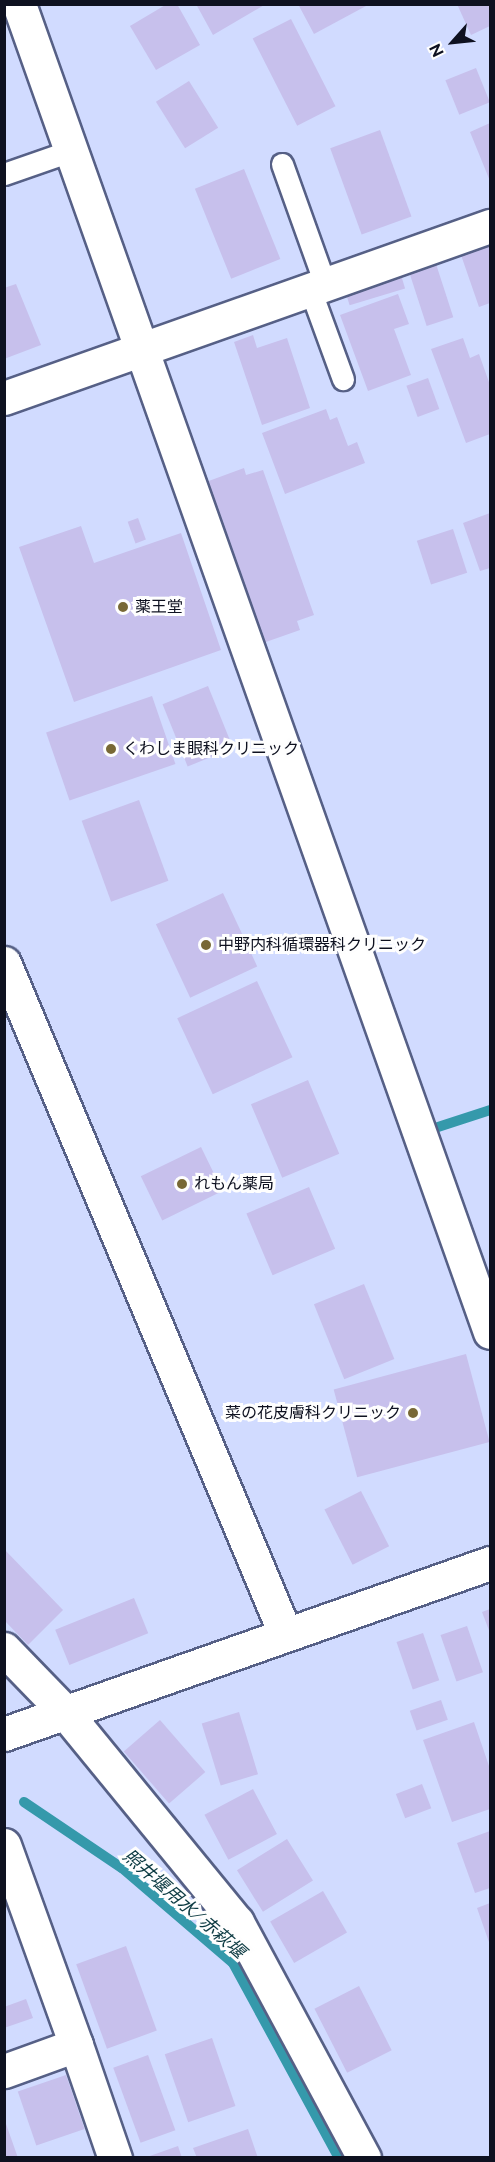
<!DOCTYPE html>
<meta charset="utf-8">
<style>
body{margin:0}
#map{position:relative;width:495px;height:2162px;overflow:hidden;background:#d1dbff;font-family:Raleway,"Noto Sans JP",sans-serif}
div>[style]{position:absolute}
.stream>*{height:10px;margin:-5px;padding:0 5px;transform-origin:5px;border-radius:5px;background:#3599ab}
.building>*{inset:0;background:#c7c0ec;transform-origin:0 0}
.roads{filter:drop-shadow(2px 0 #566086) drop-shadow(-2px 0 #566086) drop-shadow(0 2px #566086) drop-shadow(0 -2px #566086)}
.lane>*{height:21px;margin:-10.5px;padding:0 10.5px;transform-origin:10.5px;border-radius:10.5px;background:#fff}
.street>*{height:33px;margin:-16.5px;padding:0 16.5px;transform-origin:16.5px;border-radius:16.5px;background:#fff}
.secondary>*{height:33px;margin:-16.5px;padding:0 16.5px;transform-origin:16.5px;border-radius:16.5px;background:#fff}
.dots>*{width:16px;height:16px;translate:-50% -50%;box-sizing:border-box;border:3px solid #fefefe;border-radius:50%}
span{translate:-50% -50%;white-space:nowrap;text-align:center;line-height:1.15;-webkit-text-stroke:6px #fefefe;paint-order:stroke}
.poi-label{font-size:16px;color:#0e1120}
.left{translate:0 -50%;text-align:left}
.right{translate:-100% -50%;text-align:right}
.water-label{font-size:18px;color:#0c3a42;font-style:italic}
.frame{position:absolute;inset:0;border:6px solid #0e1120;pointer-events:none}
.north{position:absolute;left:423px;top:12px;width:60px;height:60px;-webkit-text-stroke:4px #fefefe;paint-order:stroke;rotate:243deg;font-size:16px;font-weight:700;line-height:24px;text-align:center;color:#0e1120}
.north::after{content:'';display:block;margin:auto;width:21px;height:27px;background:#0e1120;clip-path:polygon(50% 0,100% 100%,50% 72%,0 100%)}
</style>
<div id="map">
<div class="stream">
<div style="left:438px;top:1127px;width:55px;rotate:-18.1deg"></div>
<div style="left:24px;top:1802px;width:118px;rotate:34deg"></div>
<div style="left:122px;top:1868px;width:146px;rotate:40.6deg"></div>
<div style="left:233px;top:1963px;width:222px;rotate:61.5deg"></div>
</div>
<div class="building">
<div style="clip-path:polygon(167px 4px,177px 4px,200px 45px,156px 70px,130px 26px)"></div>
<div style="clip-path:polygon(196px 4px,266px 4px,213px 35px)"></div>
<div style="clip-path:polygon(298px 4px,365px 4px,366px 6px,314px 34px)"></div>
<div style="clip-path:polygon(457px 4px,490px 4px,490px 26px,471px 35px)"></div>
<div style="left:291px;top:19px;width:98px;height:43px;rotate:63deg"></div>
<div style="left:476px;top:68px;width:37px;height:33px;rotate:68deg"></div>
<div style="left:189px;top:81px;width:55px;height:39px;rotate:58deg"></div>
<div style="clip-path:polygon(490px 123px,490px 181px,470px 132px)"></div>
<div style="left:380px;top:130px;width:92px;height:53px;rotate:70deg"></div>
<div style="left:244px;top:169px;width:97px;height:53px;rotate:68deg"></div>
<div style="clip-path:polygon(490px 245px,490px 303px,479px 307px,461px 255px)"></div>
<div style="left:436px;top:264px;width:56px;height:28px;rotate:72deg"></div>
<div style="left:401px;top:275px;width:14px;height:58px;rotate:73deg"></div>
<div style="clip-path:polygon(16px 284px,41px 345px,4px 359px,4px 288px)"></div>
<div style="clip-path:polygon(398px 294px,409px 324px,394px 329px,411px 375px,368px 391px,340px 315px)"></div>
<div style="clip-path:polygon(253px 335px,257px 348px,287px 338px,310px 408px,262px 425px,234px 342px)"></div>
<div style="clip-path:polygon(463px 338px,470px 358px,479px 354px,490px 385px,490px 434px,466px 443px,431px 349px)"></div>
<div style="left:428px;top:378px;width:33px;height:23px;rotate:70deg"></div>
<div style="clip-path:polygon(326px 409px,330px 420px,337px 417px,348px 446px,357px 442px,365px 463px,285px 494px,262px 433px)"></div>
<div style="clip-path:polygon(244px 468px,246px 475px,263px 470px,314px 615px,297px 621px,300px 630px,263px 643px,206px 482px)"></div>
<div style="clip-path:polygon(490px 513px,490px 568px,480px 571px,463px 523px)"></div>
<div style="left:138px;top:518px;width:23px;height:11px;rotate:70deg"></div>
<div style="clip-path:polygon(81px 526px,94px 563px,181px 533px,221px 650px,74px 702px,19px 547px)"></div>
<div style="left:453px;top:529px;width:46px;height:38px;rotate:72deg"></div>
<div style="left:208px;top:686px;width:67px;height:49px;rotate:68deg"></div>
<div style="left:152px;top:696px;width:72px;height:112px;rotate:71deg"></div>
<div style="left:139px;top:800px;width:86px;height:61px;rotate:70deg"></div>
<div style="left:223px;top:893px;width:81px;height:74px;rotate:65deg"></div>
<div style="left:257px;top:981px;width:84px;height:88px;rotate:65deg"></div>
<div style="left:308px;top:1080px;width:80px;height:62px;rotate:67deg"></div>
<div style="left:201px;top:1147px;width:49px;height:67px;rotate:64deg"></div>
<div style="left:309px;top:1187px;width:67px;height:68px;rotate:67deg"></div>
<div style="left:364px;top:1284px;width:81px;height:54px;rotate:68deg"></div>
<div style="left:466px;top:1354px;width:91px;height:137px;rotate:75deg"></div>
<div style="left:361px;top:1491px;width:62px;height:41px;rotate:63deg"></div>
<div style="clip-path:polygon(4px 1549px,63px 1610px,28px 1645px,4px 1620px)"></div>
<div style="left:134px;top:1598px;width:38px;height:85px;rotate:68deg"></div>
<div style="clip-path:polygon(490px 1609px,490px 1633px,482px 1612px)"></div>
<div style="left:467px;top:1626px;width:49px;height:28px;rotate:71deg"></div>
<div style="left:423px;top:1633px;width:50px;height:28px;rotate:71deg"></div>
<div style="left:441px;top:1700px;width:21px;height:33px;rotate:71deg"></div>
<div style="left:239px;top:1712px;width:65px;height:39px;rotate:73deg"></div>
<div style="left:160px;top:1720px;width:69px;height:48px;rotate:49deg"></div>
<div style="clip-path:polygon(474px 1722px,490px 1769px,490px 1809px,452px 1822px,423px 1740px)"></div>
<div style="left:422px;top:1784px;width:26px;height:28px;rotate:69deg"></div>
<div style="left:253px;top:1789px;width:51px;height:55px;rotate:62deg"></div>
<div style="clip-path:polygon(490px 1831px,490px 1888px,475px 1893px,457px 1843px)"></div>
<div style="left:287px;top:1839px;width:49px;height:59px;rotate:58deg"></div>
<div style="left:323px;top:1891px;width:48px;height:61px;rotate:60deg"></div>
<div style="clip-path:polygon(490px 1903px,490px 1945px,477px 1908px)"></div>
<div style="left:126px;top:1946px;width:90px;height:53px;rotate:70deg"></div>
<div style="left:359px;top:1986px;width:72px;height:50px;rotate:63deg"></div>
<div style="clip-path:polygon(26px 1999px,33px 2018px,4px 2028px,4px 2007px)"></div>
<div style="left:212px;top:2038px;width:72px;height:50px;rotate:71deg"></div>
<div style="left:148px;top:2055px;width:80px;height:37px;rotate:70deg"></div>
<div style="left:66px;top:2075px;width:57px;height:51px;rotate:71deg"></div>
<div style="clip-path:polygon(4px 2121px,5px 2121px,18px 2158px,4px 2158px)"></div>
<div style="clip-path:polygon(248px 2129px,258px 2158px,197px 2158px,193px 2148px)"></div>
<div style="clip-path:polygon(178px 2146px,182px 2158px,147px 2158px,147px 2157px)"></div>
</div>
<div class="roads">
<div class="lane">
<div style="left:282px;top:164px;width:127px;rotate:70.3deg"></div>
<div style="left:4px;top:174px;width:70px;rotate:-19.2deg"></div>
<div style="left:310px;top:289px;width:96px;rotate:69.9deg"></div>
</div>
<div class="street">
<div style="left:19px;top:4px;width:1409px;rotate:70.47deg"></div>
<div style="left:4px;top:398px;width:516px;rotate:-19.49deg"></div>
<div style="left:4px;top:1649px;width:86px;rotate:45.9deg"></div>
<div style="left:64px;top:1711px;width:273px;rotate:50.7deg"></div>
<div style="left:237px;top:1922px;width:268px;rotate:61.7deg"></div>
<div style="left:4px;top:1845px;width:213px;rotate:70.2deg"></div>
<div style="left:76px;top:2045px;width:77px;rotate:160.1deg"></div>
<div style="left:76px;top:2045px;width:120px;rotate:71deg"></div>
</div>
<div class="secondary">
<div style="left:4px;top:963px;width:727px;rotate:67.25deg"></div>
<div style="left:4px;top:1734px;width:515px;rotate:-19.38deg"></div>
</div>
</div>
<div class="dots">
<div style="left:123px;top:607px;background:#786836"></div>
<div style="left:111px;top:749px;background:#786836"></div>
<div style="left:206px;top:945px;background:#786836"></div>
<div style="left:182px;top:1184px;background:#786836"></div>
<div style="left:413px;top:1413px;background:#786836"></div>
</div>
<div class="poi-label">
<span class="left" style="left:135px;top:607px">薬王堂</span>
<span class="left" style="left:123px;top:749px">くわしま眼科クリニック</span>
<span class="left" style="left:218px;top:945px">中野内科循環器科クリニック</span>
<span class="left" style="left:194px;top:1184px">れもん薬局</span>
<span class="right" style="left:401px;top:1413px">菜の花皮膚科クリニック</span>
</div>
<div class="water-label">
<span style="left:184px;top:1904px;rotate:41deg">照井堰用水/赤萩堰</span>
</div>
<div class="frame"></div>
<div class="north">N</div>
</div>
